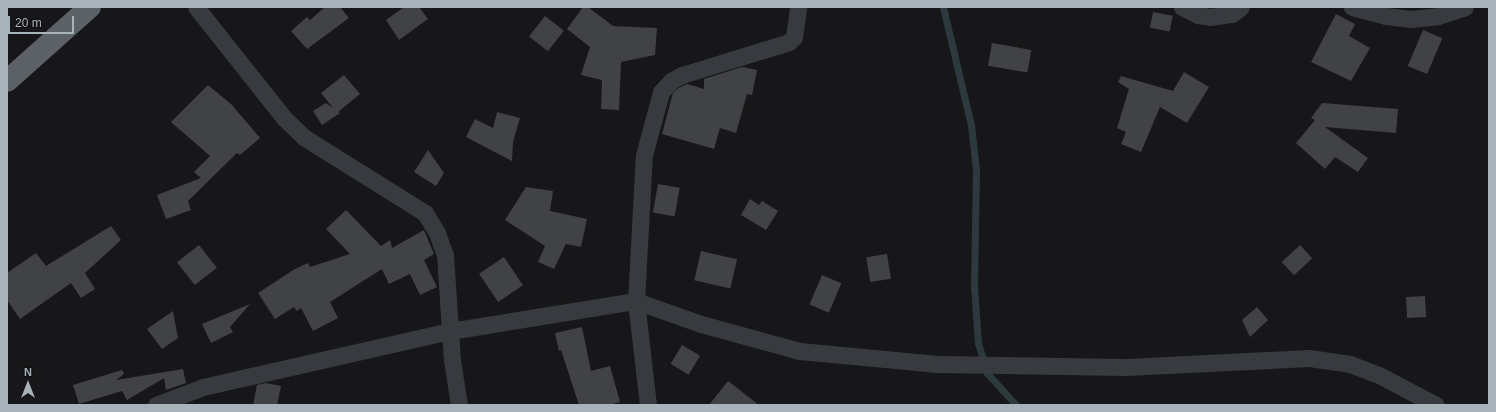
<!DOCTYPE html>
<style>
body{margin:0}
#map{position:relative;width:1496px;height:412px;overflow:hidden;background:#171719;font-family:Arial,sans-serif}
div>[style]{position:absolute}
.stream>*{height:7px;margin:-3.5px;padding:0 3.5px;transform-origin:3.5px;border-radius:3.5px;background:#2c3a3e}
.building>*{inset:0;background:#414246;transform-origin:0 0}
.minor>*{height:17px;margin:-8.5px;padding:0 8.5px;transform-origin:8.5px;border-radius:8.5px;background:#373a3e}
.trunk>*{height:22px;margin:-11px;padding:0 11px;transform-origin:11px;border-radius:11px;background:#5b6166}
span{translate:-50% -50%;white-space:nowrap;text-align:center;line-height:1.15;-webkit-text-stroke:3px #121214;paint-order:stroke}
.frame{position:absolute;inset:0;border:8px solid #a8b2b9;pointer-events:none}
.north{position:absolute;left:8px;top:364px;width:40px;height:40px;-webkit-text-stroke:3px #121214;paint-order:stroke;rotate:0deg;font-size:11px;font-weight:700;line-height:16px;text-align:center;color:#a8b2b9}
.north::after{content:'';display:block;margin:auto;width:14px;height:18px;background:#a8b2b9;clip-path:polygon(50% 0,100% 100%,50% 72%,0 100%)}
.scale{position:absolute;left:8px;top:16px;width:66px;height:18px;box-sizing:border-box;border:2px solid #a8b2b9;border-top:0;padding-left:5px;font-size:12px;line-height:14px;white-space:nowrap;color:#a8b2b9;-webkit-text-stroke:3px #121214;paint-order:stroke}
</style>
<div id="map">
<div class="stream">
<div style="left:943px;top:7px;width:121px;rotate:76.7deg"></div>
<div style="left:971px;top:125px;width:45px;rotate:83.7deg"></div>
<div style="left:976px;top:170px;width:117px;rotate:91deg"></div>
<div style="left:974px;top:287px;width:56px;rotate:85.9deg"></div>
<div style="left:978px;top:343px;width:31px;rotate:73deg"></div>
<div style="left:987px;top:373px;width:43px;rotate:47.8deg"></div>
</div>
<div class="building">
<div style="clip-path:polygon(325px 7px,340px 7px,349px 18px,307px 49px,291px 31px,307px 17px,310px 20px)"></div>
<div style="clip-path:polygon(404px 7px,419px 7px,428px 19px,399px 40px,386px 20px)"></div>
<div style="clip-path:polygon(583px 7px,588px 7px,613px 26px,657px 28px,655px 55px,621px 62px,619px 110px,601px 109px,602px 80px,581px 75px,590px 47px,567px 29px)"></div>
<div style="left:1153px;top:12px;width:20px;height:16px;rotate:11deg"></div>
<div style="clip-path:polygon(1336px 14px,1355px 24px,1349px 36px,1370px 48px,1351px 81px,1311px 62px)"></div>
<div style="left:545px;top:16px;width:24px;height:26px;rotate:38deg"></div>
<div style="left:1423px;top:30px;width:21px;height:39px;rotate:23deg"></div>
<div style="left:992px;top:43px;width:40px;height:23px;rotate:10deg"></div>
<div style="clip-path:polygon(742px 67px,757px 70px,752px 95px,747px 94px,736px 133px,720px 128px,714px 149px,662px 134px,673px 93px,677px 89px,687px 84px,704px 89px,704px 79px)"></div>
<div style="clip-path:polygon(1184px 72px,1209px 87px,1187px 123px,1160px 107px,1141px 152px,1121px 144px,1126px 132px,1117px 128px,1129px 89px,1118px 82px,1121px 76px,1173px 91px)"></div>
<div style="clip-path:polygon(344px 75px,360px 94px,338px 112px,340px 113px,322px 125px,313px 111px,326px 103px,333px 108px,321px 93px)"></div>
<div style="clip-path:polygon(208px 85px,232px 105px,260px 138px,240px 155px,237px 153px,188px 201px,191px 210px,166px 219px,157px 195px,201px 178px,194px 172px,210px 156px,171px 122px)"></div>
<div style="clip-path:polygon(1322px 103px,1398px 109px,1396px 133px,1325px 127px,1368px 158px,1358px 172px,1335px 157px,1325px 169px,1296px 143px,1315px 120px,1311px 118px)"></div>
<div style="clip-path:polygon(497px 112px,520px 118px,513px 142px,512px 161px,466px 137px,475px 119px,493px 128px)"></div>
<div style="clip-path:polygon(428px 150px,444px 173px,436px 186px,414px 172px)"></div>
<div style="left:658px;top:184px;width:22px;height:29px;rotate:10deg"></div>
<div style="clip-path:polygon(526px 187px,553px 191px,550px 211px,587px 219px,581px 247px,566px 244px,554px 269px,538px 262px,545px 246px,505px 220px)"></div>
<div style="clip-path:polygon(750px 199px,759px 205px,762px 201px,778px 211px,766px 230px,741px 215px)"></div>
<div style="clip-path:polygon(346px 210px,381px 246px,390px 240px,392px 248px,424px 230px,434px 254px,424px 260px,437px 287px,420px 295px,410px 274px,389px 284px,382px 269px,330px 302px,338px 318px,313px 331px,301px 308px,297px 311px,294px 307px,275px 319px,258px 293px,295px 269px,308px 263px,310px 267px,350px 254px,326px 229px)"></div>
<div style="clip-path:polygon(111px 226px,121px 240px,85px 273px,95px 289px,81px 298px,71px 283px,20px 319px,7px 300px,7px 273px,36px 253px,46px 266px)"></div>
<div style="left:199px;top:245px;width:29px;height:28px;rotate:52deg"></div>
<div style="left:1300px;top:245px;width:18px;height:25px;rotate:47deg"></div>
<div style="left:701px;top:251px;width:37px;height:30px;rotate:13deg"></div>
<div style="left:887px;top:254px;width:25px;height:21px;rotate:81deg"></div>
<div style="left:504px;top:257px;width:34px;height:30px;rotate:56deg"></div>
<div style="left:822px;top:275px;width:21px;height:32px;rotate:23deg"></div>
<div style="left:1425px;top:296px;width:21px;height:19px;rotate:87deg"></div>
<div style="clip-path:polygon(250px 304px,230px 327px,233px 332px,211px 343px,202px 324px)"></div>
<div style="clip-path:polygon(1257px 307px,1268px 320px,1250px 337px,1242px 320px)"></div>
<div style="clip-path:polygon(173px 311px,178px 338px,162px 349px,147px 329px)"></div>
<div style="clip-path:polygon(582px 327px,591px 371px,610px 366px,620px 402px,609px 405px,579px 405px,561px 350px,559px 351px,555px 333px)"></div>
<div style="left:682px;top:345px;width:21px;height:22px;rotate:31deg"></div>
<div style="clip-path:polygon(183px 369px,186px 383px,166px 390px,164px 378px,127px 400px,122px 391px,79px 404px,73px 385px,122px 370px,124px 374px,116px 380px)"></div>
<div style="clip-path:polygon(728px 381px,759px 405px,709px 405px)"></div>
<div style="clip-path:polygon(266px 383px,281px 386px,277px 405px,253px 405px,257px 385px)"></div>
</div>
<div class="minor">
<div style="left:196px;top:7px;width:142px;rotate:51.6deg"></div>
<div style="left:284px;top:118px;width:29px;rotate:44deg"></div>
<div style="left:305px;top:138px;width:142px;rotate:32deg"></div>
<div style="left:425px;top:213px;width:23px;rotate:59deg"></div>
<div style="left:437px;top:233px;width:23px;rotate:70deg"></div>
<div style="left:445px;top:255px;width:105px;rotate:86.2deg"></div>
<div style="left:452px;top:360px;width:46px;rotate:81.2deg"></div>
<div style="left:1182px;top:7px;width:18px;rotate:27deg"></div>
<div style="left:1198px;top:15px;width:12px;rotate:9deg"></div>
<div style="left:1210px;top:17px;width:22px;rotate:-8deg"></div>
<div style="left:1232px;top:14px;width:11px;rotate:-38deg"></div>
<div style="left:1352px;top:7px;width:35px;rotate:15deg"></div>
<div style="left:1386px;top:16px;width:25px;rotate:7deg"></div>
<div style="left:1411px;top:19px;width:27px;rotate:-6deg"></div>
<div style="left:1438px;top:16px;width:28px;rotate:-18deg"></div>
<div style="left:156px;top:405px;width:50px;rotate:-21deg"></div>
<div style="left:203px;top:387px;width:253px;rotate:-12.8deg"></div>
<div style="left:450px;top:331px;width:188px;rotate:-9.2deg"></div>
<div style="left:636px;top:301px;width:69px;rotate:19.5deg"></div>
<div style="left:701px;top:324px;width:103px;rotate:15.3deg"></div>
<div style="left:800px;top:351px;width:138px;rotate:5.4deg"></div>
<div style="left:937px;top:364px;width:189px;rotate:0.9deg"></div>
<div style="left:1126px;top:367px;width:183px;rotate:-2.8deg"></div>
<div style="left:1309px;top:358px;width:41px;rotate:8.3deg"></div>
<div style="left:1350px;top:364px;width:31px;rotate:21deg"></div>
<div style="left:1379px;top:375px;width:64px;rotate:27.8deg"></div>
<div style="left:648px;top:405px;width:105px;rotate:-96.6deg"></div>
<div style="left:636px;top:301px;width:146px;rotate:-86.9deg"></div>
<div style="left:644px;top:155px;width:65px;rotate:-74.9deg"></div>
<div style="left:661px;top:92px;width:15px;rotate:-48deg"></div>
<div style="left:671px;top:81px;width:13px;rotate:-29deg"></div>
<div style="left:682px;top:75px;width:112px;rotate:-17.1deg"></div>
<div style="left:789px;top:42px;width:7px;rotate:-45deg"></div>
<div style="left:794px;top:37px;width:30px;rotate:-82deg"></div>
</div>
<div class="trunk">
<div style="left:7px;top:81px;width:111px;rotate:-41.7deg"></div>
</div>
<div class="frame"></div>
<div class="north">N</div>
<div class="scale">20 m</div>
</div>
